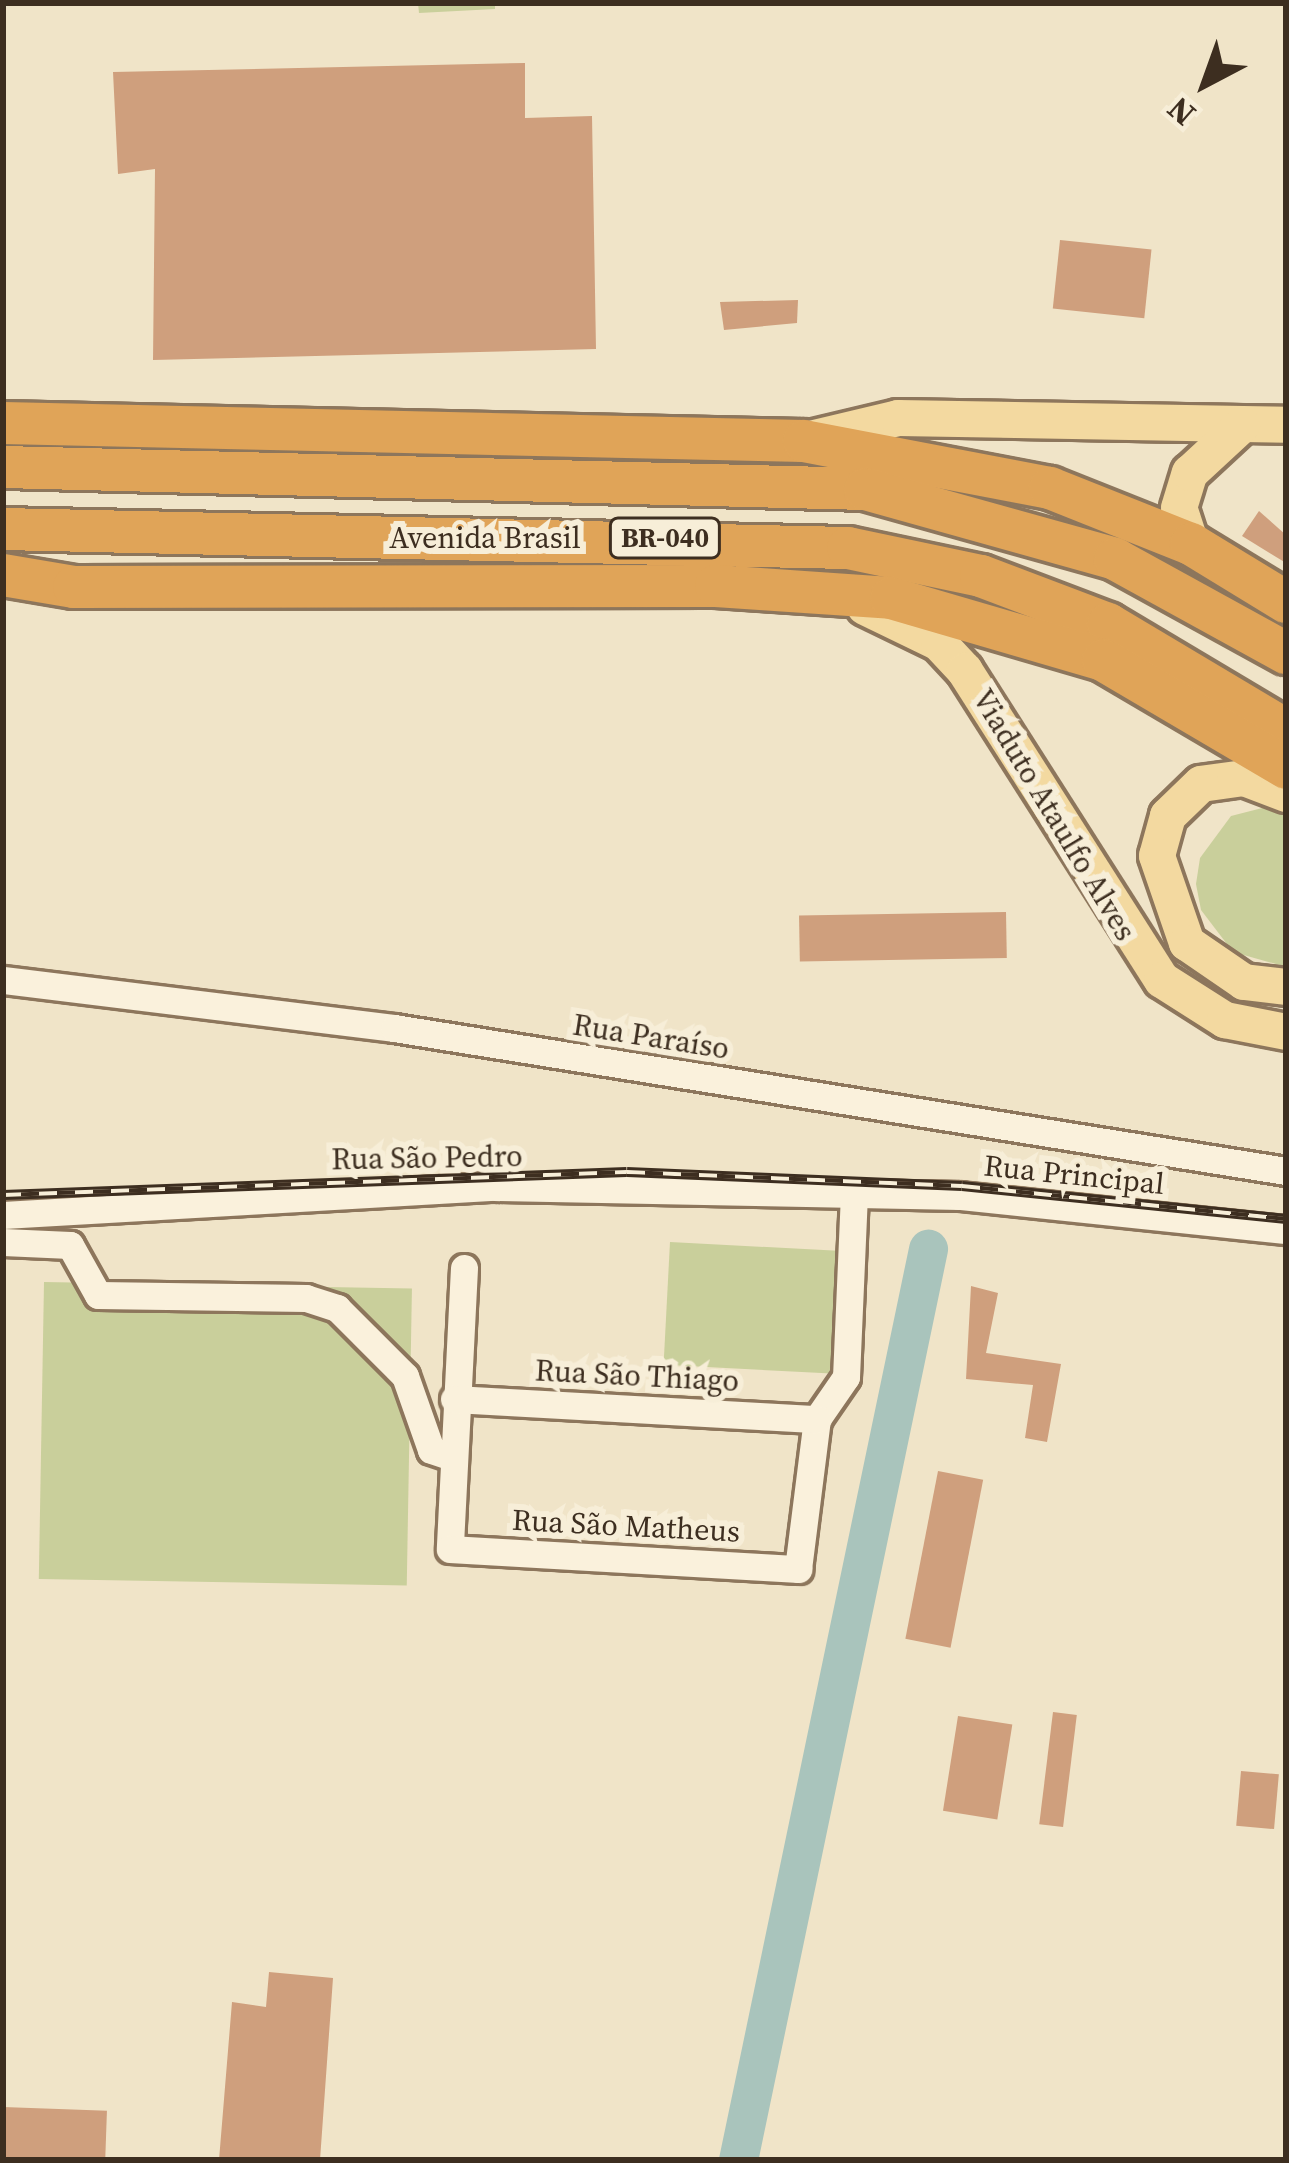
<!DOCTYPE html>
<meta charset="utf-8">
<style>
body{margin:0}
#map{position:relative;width:1289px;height:2163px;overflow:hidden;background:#f0e4c8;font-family:"Source Serif 4",serif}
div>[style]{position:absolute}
.green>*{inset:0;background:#c9cf9b;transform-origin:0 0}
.river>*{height:39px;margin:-19.5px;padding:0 19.5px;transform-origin:19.5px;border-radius:19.5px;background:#a9c4bc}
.building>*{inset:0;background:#cf9f7d;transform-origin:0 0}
.roads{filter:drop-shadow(3px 0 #8d765c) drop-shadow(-3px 0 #8d765c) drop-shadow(0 3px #8d765c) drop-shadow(0 -3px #8d765c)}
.minor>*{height:27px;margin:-13.5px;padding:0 13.5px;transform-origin:13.5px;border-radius:13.5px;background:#faf1dc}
.major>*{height:36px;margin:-18px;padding:0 18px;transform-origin:18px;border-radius:18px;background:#f3d9a0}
.highway>*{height:42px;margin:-21px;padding:0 21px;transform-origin:21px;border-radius:21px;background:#e0a458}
.rail>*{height:10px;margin-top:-5px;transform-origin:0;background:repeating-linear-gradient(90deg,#f7eed8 0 18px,#3d2e20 0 36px);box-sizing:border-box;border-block:3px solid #3d2e20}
span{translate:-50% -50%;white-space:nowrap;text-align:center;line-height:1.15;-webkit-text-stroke:12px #f7eed8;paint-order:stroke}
.shield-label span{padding:3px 9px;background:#f7eed8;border:3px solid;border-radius:9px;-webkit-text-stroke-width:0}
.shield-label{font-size:27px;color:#3d2e20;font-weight:700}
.street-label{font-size:30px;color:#3d2e20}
.frame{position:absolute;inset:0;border:6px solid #3d2e20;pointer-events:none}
.north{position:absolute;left:1145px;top:24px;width:120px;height:120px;-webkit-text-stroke:9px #f7eed8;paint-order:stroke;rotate:221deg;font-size:33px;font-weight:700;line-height:48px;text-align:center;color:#3d2e20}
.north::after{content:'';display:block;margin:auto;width:42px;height:54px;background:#3d2e20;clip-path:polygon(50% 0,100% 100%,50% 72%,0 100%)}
</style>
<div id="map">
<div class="green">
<div style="clip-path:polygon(418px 3px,495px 3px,495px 9px,419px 13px)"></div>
<div style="clip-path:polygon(1286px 802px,1286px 965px,1283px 966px,1233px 952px,1201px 910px,1196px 884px,1200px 858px,1231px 816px)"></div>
<div style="left:670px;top:1242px;width:168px;height:123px;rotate:3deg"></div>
<div style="left:44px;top:1282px;width:368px;height:297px;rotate:1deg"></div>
</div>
<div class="river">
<div style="left:738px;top:2160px;width:931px;rotate:-78.22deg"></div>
</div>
<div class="building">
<div style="clip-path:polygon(525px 63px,525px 118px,592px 116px,596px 349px,153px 360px,155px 169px,118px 174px,113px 72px)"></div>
<div style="left:1060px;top:240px;width:92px;height:69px;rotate:6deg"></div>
<div style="clip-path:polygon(798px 300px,797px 323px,724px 330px,720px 302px)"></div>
<div style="clip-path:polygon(1259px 511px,1286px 535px,1286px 563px,1242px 536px)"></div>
<div style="left:1006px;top:912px;width:46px;height:207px;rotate:89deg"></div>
<div style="clip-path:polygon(971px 1286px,998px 1293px,986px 1353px,1061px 1364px,1047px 1442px,1025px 1438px,1033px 1385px,966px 1379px)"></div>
<div style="left:938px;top:1471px;width:46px;height:171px;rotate:11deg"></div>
<div style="left:1053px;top:1712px;width:24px;height:113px;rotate:7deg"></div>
<div style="left:958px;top:1716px;width:55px;height:96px;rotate:9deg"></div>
<div style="left:1241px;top:1771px;width:38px;height:55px;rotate:5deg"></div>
<div style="clip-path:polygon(269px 1972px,333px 1978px,320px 2160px,219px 2160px,232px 2002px,266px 2007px)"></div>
<div style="left:3px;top:2107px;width:104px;height:53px;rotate:2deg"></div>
</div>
<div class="roads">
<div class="minor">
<div style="left:3px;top:980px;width:394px;rotate:7deg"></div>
<div style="left:394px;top:1028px;width:903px;rotate:9.11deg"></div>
<div style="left:3px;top:1215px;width:492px;rotate:-3.3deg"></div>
<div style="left:494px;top:1187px;width:466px;rotate:1.1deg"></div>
<div style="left:960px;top:1196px;width:328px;rotate:6deg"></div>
<div style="left:3px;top:1242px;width:67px;rotate:2.6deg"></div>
<div style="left:70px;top:1245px;width:57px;rotate:60.8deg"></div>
<div style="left:98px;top:1295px;width:208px;rotate:0.8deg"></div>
<div style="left:306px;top:1298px;width:33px;rotate:18deg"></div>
<div style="left:337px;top:1308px;width:96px;rotate:45deg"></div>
<div style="left:405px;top:1376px;width:78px;rotate:70.6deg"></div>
<div style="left:431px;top:1450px;width:22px;rotate:18deg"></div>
<div style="left:464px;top:1268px;width:281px;rotate:92.9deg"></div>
<div style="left:450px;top:1549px;width:349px;rotate:3.3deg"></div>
<div style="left:798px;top:1569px;width:151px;rotate:-82.8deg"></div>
<div style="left:817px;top:1419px;width:51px;rotate:-55.4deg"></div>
<div style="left:846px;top:1377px;width:182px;rotate:-87.5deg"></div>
<div style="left:454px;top:1399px;width:364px;rotate:3.2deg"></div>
</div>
<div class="major">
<div style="left:806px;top:440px;width:95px;rotate:-13.4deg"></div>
<div style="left:898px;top:418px;width:388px;rotate:1deg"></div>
<div style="left:1191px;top:544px;width:38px;rotate:-108deg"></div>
<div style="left:1179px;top:508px;width:37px;rotate:-73deg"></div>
<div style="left:1190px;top:473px;width:71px;rotate:-42.7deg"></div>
<div style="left:865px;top:607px;width:82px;rotate:25.9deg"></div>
<div style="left:939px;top:643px;width:38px;rotate:47deg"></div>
<div style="left:965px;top:671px;width:366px;rotate:57.5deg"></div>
<div style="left:1162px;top:980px;width:75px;rotate:32.4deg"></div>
<div style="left:1225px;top:1020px;width:62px;rotate:11.1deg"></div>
<div style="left:1286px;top:794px;width:45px;rotate:-159.1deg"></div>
<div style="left:1244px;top:778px;width:43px;rotate:172.1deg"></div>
<div style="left:1201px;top:784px;width:46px;rotate:135.9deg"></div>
<div style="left:1168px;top:816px;width:41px;rotate:105.4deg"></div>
<div style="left:1157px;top:856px;width:92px;rotate:71deg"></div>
<div style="left:1187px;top:943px;width:69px;rotate:34.4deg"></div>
<div style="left:1244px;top:982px;width:42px;rotate:6.8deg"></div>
</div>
<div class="highway">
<div style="left:3px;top:423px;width:801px;rotate:1.29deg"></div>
<div style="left:804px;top:441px;width:250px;rotate:10.8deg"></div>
<div style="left:1050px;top:488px;width:152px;rotate:21.7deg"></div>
<div style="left:1191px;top:544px;width:111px;rotate:31.4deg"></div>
<div style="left:3px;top:467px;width:862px;rotate:1.46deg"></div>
<div style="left:865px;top:489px;width:260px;rotate:15.6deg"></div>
<div style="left:1115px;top:559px;width:195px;rotate:28.8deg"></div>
<div style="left:3px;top:529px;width:845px;rotate:1.29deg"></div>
<div style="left:848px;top:548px;width:136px;rotate:11.9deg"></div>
<div style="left:981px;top:576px;width:136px;rotate:20.7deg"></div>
<div style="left:1108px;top:624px;width:207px;rotate:30.8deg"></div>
<div style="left:3px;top:575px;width:72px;rotate:9.6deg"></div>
<div style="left:74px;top:587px;width:642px;rotate:-0.09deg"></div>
<div style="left:716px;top:586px;width:175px;rotate:3.9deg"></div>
<div style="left:891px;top:598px;width:221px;rotate:16.3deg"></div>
<div style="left:1103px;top:660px;width:212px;rotate:30.5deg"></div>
</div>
</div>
<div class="rail">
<div style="left:3px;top:1195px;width:624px;rotate:-2.11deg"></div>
<div style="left:627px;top:1172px;width:335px;rotate:2.4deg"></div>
<div style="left:962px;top:1186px;width:326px;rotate:5.8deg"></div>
</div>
<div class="shield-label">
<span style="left:665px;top:538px">BR-040</span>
</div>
<div class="street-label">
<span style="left:485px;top:538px">Avenida Brasil</span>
<span style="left:1054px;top:815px;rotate:59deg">Viaduto Ataulfo Alves</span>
<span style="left:651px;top:1037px;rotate:9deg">Rua Paraíso</span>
<span style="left:427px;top:1158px;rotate:-1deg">Rua São Pedro</span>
<span style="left:1074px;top:1175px;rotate:6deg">Rua Principal</span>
<span style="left:637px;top:1376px;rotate:3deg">Rua São Thiago</span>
<span style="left:626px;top:1526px;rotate:3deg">Rua São Matheus</span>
</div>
<div class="frame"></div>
<div class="north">N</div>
</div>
